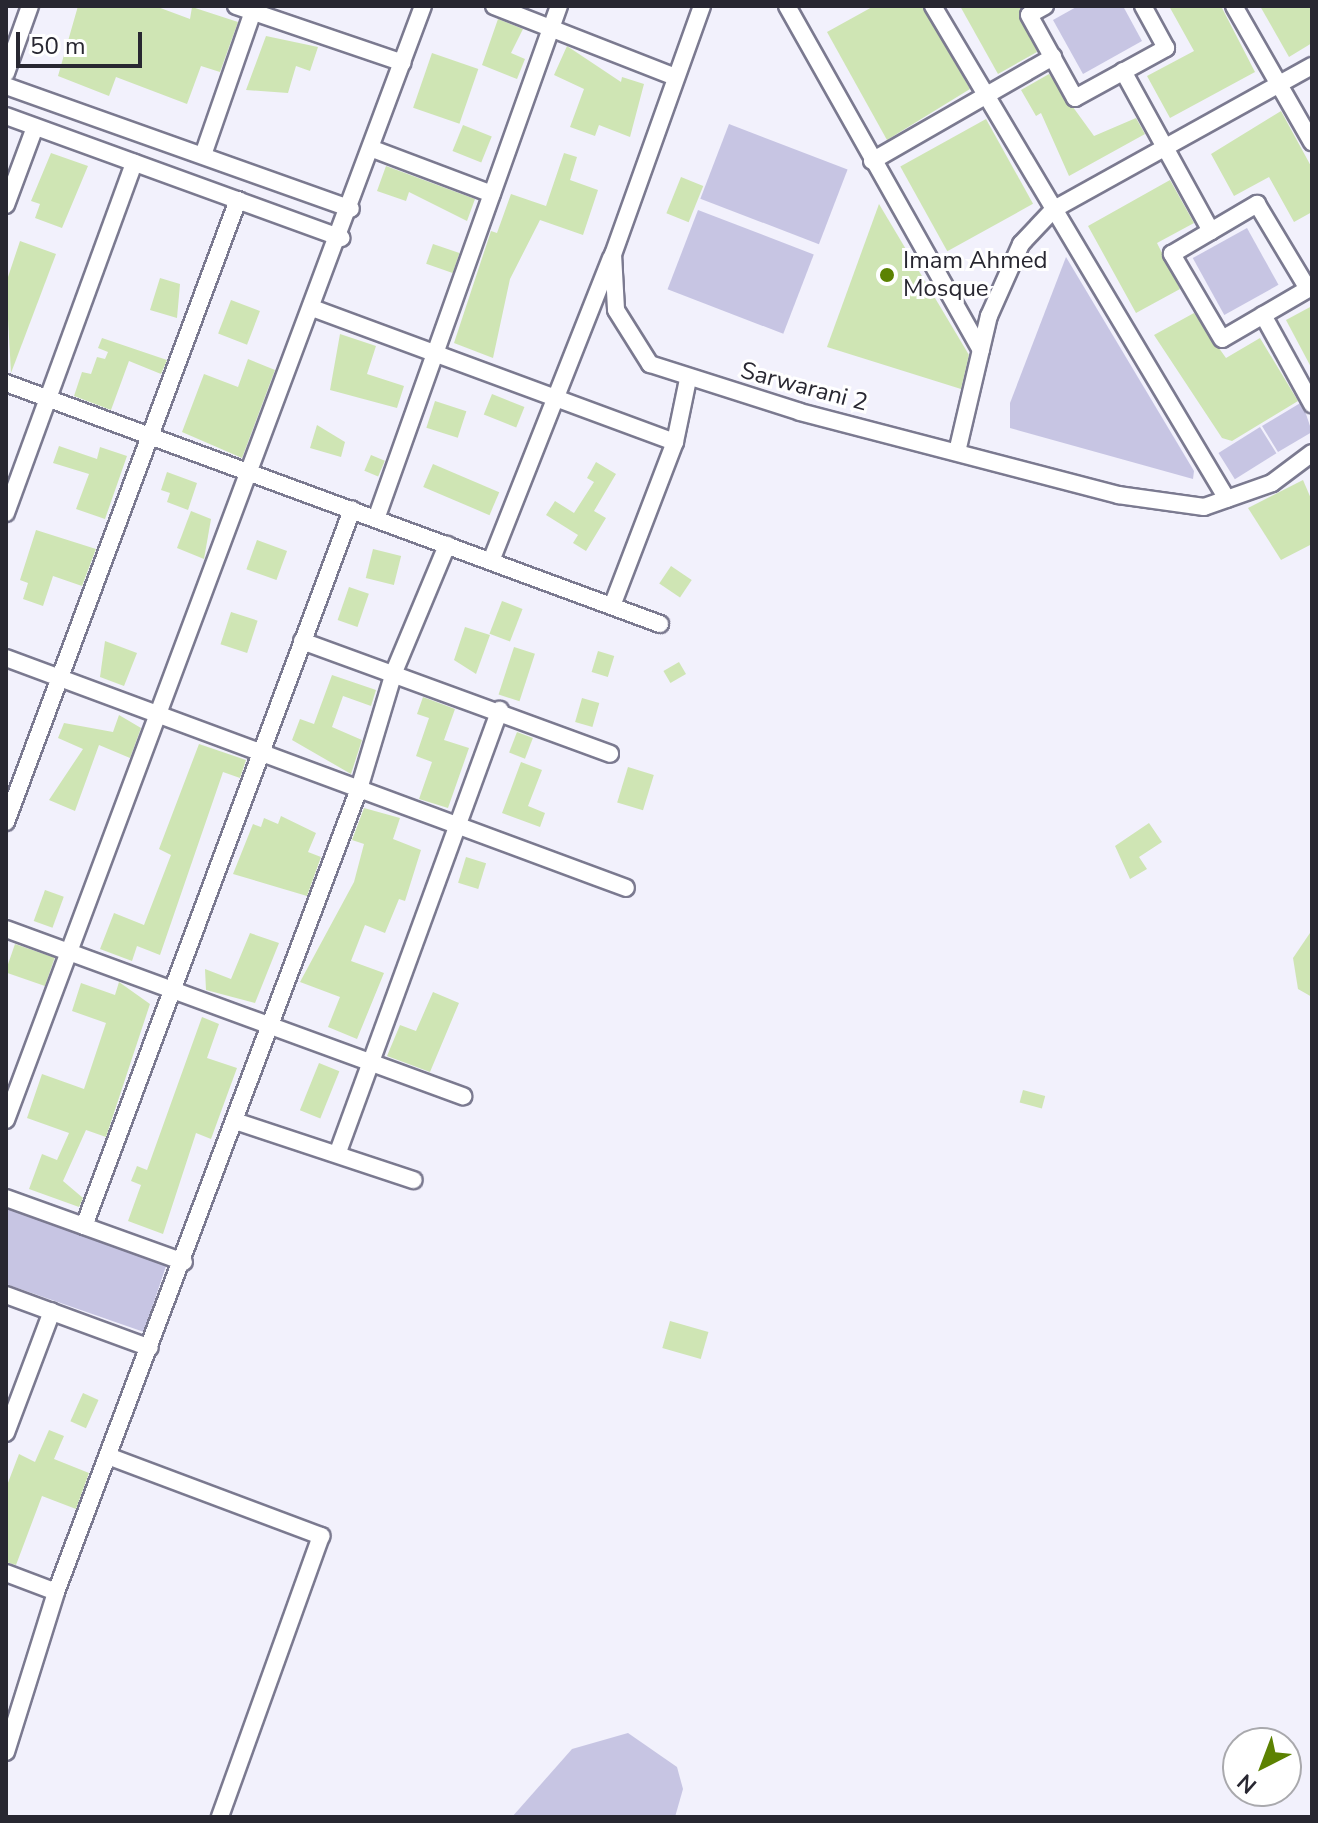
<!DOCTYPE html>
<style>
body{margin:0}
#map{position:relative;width:1318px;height:1823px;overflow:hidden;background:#f2f1fc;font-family:"Nunito Sans",sans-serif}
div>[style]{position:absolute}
.green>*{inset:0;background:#c7c5e3;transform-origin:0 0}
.building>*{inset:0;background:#cfe5b4;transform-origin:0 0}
.roads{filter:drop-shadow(2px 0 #7b7a90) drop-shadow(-2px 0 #7b7a90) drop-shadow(0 2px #7b7a90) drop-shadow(0 -2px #7b7a90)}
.minor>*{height:16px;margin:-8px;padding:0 8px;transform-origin:8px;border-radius:8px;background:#fff}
.dots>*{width:22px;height:22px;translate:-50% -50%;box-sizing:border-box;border:4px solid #fff;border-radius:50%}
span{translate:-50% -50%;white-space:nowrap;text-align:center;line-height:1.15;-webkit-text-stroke:6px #fff;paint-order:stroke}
.poi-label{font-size:24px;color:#282731}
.left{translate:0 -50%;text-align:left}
.street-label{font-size:24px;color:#282731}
.frame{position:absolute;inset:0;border:8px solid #282731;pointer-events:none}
.north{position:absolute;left:1222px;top:1727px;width:80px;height:80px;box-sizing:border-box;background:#fff;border:2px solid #a9a9ad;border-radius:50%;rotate:222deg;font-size:22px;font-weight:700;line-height:32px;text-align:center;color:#282731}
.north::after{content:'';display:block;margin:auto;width:28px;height:36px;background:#5c8202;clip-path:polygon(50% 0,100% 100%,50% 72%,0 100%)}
.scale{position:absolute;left:16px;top:32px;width:126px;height:36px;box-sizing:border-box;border:4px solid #282731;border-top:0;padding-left:10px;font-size:24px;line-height:28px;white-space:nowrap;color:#282731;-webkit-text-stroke:6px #fff;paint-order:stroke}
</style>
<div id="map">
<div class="green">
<div style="clip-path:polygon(1078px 6px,1123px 6px,1142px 41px,1083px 74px,1053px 20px)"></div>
<div style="left:729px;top:124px;width:127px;height:80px;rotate:21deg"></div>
<div style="left:698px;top:210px;width:124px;height:85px;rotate:21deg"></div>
<div style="left:1247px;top:228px;width:65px;height:62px;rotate:61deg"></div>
<div style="clip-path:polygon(1066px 257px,1194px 471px,1193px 479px,1010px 428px,1010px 403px)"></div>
<div style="clip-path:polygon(1302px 402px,1312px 432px,1278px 452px,1262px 426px)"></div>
<div style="left:1260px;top:427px;width:31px;height:49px;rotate:58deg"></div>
<div style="clip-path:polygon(6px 1207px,166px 1266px,144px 1332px,6px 1284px)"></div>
<div style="clip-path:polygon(628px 1733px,677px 1767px,683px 1789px,675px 1817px,512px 1817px,572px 1749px)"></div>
</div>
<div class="building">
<div style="clip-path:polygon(78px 6px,155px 6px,190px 19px,192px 7px,238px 22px,220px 72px,201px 66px,187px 104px,116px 77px,109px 96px,58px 76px)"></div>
<div style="clip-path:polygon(874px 6px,922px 6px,970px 89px,887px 140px,827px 32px)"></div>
<div style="clip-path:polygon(960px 6px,1020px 6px,1037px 52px,998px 74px)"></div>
<div style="clip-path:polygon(1169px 6px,1221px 6px,1255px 72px,1170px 118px,1147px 76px,1194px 51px)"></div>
<div style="clip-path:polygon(1260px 6px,1312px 6px,1312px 43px,1289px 57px)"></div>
<div style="clip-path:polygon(498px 19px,523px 29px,511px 53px,525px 59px,517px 79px,482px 65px)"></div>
<div style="clip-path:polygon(266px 36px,318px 47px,310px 71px,296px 66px,288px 93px,246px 90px)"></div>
<div style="clip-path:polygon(567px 46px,621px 82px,622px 77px,644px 84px,630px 137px,599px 125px,595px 136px,570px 127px,584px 89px,554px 75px)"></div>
<div style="left:432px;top:53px;width:49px;height:58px;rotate:19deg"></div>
<div style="clip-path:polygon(1049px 74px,1094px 136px,1136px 118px,1145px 134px,1069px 176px,1041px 113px,1036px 116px,1021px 90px)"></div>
<div style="clip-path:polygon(1281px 111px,1312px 168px,1312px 212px,1294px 222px,1269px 177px,1234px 196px,1211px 154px)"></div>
<div style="left:986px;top:119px;width:97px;height:98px;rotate:61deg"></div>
<div style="left:463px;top:125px;width:31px;height:28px;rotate:22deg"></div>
<div style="clip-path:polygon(51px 153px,88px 166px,62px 228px,35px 218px,40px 204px,31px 201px)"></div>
<div style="clip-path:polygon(564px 153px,577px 157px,570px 180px,598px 190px,583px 235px,540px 220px,510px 279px,493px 358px,454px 343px,491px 231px,497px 233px,511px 194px,546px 206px)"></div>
<div style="clip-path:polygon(386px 166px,475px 199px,467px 221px,409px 192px,406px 201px,377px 191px)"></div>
<div style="left:681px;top:177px;width:24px;height:39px;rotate:22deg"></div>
<div style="clip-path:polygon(1170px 180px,1194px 223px,1157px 243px,1180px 289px,1136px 313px,1088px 226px)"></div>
<div style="clip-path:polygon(879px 204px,969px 355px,961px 389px,827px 347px)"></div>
<div style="clip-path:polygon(20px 241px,56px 254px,11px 373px,6px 283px)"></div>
<div style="left:433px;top:244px;width:28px;height:21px;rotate:19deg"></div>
<div style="clip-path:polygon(160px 278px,180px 284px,177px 318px,150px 310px)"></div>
<div style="left:231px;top:300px;width:31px;height:36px;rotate:21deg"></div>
<div style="clip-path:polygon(1312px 306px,1312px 369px,1286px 320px)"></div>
<div style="clip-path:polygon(1194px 313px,1226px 358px,1260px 338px,1298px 401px,1232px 441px,1222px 438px,1154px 335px)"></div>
<div style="clip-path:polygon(340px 334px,376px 346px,367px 374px,404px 386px,397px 408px,330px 390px)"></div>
<div style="clip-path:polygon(102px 338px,167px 360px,161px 374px,129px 361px,111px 410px,74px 396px,82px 372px,91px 374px,97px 357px,105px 359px,108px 352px,98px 348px)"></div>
<div style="clip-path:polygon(248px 359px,275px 370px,242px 458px,182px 432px,204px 374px,238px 387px)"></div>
<div style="left:492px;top:394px;width:35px;height:22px;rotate:22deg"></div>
<div style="left:435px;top:401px;width:33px;height:28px;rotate:18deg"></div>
<div style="clip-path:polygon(317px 425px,345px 442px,341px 457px,310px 448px)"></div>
<div style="clip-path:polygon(59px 446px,97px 459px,100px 447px,127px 456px,105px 519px,76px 509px,89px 474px,53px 463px)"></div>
<div style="left:371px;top:455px;width:15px;height:17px;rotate:23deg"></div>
<div style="clip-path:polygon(596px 462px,616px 474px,594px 511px,606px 518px,586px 551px,573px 543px,578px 535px,546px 515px,555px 501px,574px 513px,594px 482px,587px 478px)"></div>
<div style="left:433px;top:464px;width:72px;height:25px;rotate:23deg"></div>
<div style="clip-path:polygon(167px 472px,197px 483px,188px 510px,167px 502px,170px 493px,161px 490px)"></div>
<div style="clip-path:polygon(1303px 480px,1312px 501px,1312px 544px,1281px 560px,1248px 508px)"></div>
<div style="clip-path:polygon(191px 511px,211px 519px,204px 559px,177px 548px)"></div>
<div style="clip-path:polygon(36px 530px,96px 549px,82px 586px,53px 576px,43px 606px,23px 599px,28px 583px,20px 580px)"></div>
<div style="left:257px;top:540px;width:32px;height:31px;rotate:20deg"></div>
<div style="left:373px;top:549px;width:29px;height:30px;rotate:14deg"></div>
<div style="left:671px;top:566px;width:25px;height:21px;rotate:34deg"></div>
<div style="left:349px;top:587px;width:21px;height:35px;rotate:19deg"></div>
<div style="left:502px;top:601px;width:22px;height:35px;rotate:21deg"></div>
<div style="left:231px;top:612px;width:28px;height:34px;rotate:18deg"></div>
<div style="clip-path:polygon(465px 627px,490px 635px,476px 674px,454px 660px)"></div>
<div style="clip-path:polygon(105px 641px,137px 653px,124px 686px,100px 677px)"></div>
<div style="left:514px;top:647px;width:22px;height:50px;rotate:18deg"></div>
<div style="left:598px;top:651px;width:17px;height:22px;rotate:17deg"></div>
<div style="left:679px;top:662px;width:14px;height:18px;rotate:60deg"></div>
<div style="clip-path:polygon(332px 675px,376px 690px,371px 706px,343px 696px,332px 727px,362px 740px,351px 774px,292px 740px,300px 719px,314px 724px)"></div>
<div style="clip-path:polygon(423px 697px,455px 709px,444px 740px,469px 748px,448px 808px,419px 799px,432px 762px,416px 756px,429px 718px,417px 714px)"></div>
<div style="left:582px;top:698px;width:18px;height:25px;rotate:16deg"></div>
<div style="clip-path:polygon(119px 715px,141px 728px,130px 758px,99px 745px,75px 811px,49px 800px,83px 749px,58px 738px,64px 723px,113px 732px)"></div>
<div style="left:517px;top:732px;width:17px;height:22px;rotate:21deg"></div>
<div style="clip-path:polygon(199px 744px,246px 760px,240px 778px,223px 772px,160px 955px,137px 946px,132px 961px,100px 949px,114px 913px,144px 925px,171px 855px,159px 849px)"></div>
<div style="clip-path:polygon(521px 762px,542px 770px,528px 806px,545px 813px,540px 827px,502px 813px)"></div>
<div style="left:628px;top:767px;width:27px;height:37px;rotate:17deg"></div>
<div style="clip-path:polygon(364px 808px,400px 818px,393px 839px,421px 850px,405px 901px,399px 899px,385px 933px,365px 925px,351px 961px,384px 973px,357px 1039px,328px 1027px,340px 997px,300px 982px,354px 882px,364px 844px,352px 840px)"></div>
<div style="clip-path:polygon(281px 816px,316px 833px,308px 852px,321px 857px,307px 896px,233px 874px,253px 824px,261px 827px,264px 818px,278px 824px)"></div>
<div style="clip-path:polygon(1149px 823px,1162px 842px,1139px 857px,1147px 869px,1130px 879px,1115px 846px)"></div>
<div style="left:466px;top:857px;width:21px;height:27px;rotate:17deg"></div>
<div style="left:45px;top:890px;width:20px;height:33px;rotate:20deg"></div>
<div style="clip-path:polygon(1312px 930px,1312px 997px,1298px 989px,1293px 958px)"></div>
<div style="clip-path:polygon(250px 933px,279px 943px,255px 1003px,206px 990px,205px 969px,231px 979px)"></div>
<div style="left:15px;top:944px;width:42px;height:30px;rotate:19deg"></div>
<div style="clip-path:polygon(119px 982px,150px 1004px,106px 1137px,86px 1130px,63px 1181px,83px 1198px,79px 1207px,29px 1189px,42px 1154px,57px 1160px,69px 1133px,27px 1118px,42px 1074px,84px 1089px,106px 1023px,72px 1011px,81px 983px,115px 995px)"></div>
<div style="clip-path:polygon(433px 992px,459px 1003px,430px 1072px,387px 1056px,400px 1025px,416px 1031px)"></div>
<div style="clip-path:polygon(202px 1017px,219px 1024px,207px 1058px,237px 1068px,211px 1139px,196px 1133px,163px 1234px,128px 1221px,141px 1185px,131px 1181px,137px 1166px,147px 1170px)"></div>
<div style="left:319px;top:1063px;width:22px;height:51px;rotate:22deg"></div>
<div style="left:1023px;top:1090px;width:23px;height:13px;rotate:15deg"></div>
<div style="left:670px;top:1321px;width:40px;height:28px;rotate:16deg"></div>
<div style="left:83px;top:1393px;width:17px;height:31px;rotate:24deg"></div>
<div style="clip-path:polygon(49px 1430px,64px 1436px,54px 1459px,89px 1473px,76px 1509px,42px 1496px,16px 1565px,6px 1562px,6px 1488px,19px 1454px,35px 1462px)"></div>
</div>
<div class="roads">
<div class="minor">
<div style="left:236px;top:6px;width:176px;rotate:18.8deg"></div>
<div style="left:494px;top:6px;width:192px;rotate:21.4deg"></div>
<div style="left:702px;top:6px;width:263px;rotate:109.7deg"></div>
<div style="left:613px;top:254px;width:56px;rotate:86.9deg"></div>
<div style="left:616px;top:310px;width:64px;rotate:57.8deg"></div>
<div style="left:650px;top:364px;width:157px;rotate:17.7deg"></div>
<div style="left:800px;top:412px;width:329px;rotate:14.6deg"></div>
<div style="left:1118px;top:495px;width:87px;rotate:7.9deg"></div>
<div style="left:1204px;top:507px;width:72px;rotate:-19.4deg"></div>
<div style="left:1272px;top:483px;width:50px;rotate:-36.9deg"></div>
<div style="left:787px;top:6px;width:395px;rotate:60.6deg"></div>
<div style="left:933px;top:6px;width:574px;rotate:59.19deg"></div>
<div style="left:1045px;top:6px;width:18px;rotate:151deg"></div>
<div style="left:1029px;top:15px;width:95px;rotate:61deg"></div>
<div style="left:1075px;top:98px;width:104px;rotate:-28.8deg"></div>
<div style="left:1166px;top:48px;width:48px;rotate:-118.7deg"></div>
<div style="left:1234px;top:6px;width:157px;rotate:60.2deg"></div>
<div style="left:1123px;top:71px;width:183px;rotate:61.2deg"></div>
<div style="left:6px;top:73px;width:71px;rotate:-70.3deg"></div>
<div style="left:6px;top:86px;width:366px;rotate:19.6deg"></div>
<div style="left:6px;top:116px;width:357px;rotate:20deg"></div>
<div style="left:373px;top:149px;width:127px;rotate:20.7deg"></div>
<div style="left:203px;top:155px;width:158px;rotate:-70.8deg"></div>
<div style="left:872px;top:161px;width:209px;rotate:-29.9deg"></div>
<div style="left:1257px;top:204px;width:99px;rotate:59deg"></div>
<div style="left:1308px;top:289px;width:99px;rotate:149.8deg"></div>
<div style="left:1222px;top:339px;width:99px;rotate:-120.5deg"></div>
<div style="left:1172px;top:254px;width:99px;rotate:-30.5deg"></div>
<div style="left:6px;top:205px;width:83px;rotate:-69.6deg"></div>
<div style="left:315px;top:309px;width:384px;rotate:20.3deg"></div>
<div style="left:1263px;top:315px;width:102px;rotate:61.2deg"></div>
<div style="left:6px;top:383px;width:697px;rotate:20.23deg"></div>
<div style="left:957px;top:452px;width:140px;rotate:-76.8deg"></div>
<div style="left:989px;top:316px;width:79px;rotate:-66deg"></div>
<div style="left:1021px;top:244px;width:48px;rotate:-46.7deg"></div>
<div style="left:1054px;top:209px;width:295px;rotate:-29deg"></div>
<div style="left:6px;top:513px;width:373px;rotate:-69.9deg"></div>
<div style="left:376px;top:519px;width:545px;rotate:-70.37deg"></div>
<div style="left:491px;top:561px;width:326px;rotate:-68.4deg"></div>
<div style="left:612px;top:606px;width:176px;rotate:-69deg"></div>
<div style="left:675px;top:442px;width:64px;rotate:-78.3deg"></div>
<div style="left:302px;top:641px;width:328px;rotate:20.1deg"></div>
<div style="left:6px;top:658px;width:661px;rotate:20.35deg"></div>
<div style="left:6px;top:822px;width:664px;rotate:-69.54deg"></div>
<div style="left:6px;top:929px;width:487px;rotate:20.1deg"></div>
<div style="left:6px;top:1120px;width:1189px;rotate:-69.48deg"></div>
<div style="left:235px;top:1121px;width:188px;rotate:18.3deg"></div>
<div style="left:338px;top:1152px;width:471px;rotate:-69.9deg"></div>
<div style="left:6px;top:1198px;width:189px;rotate:19.8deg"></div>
<div style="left:84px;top:1226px;width:765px;rotate:-69.48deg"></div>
<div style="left:6px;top:1295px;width:153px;rotate:20.2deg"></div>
<div style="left:6px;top:1433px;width:130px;rotate:-69.3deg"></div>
<div style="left:108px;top:1456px;width:228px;rotate:20.6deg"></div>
<div style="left:321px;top:1536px;width:299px;rotate:109.8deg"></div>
<div style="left:6px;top:1573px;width:53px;rotate:20.8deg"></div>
<div style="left:6px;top:1752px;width:168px;rotate:-72.6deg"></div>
<div style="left:56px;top:1592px;width:858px;rotate:-69.33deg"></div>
<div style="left:359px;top:789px;width:122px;rotate:-73.3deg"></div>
<div style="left:394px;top:672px;width:138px;rotate:-67.3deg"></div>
</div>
</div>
<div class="dots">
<div style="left:887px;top:275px;background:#5c8202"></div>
</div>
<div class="poi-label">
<span class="left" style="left:903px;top:275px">Imam Ahmed<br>Mosque</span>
</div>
<div class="street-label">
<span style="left:804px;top:387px;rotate:15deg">Sarwarani 2</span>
</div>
<div class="frame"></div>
<div class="north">N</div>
<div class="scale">50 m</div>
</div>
